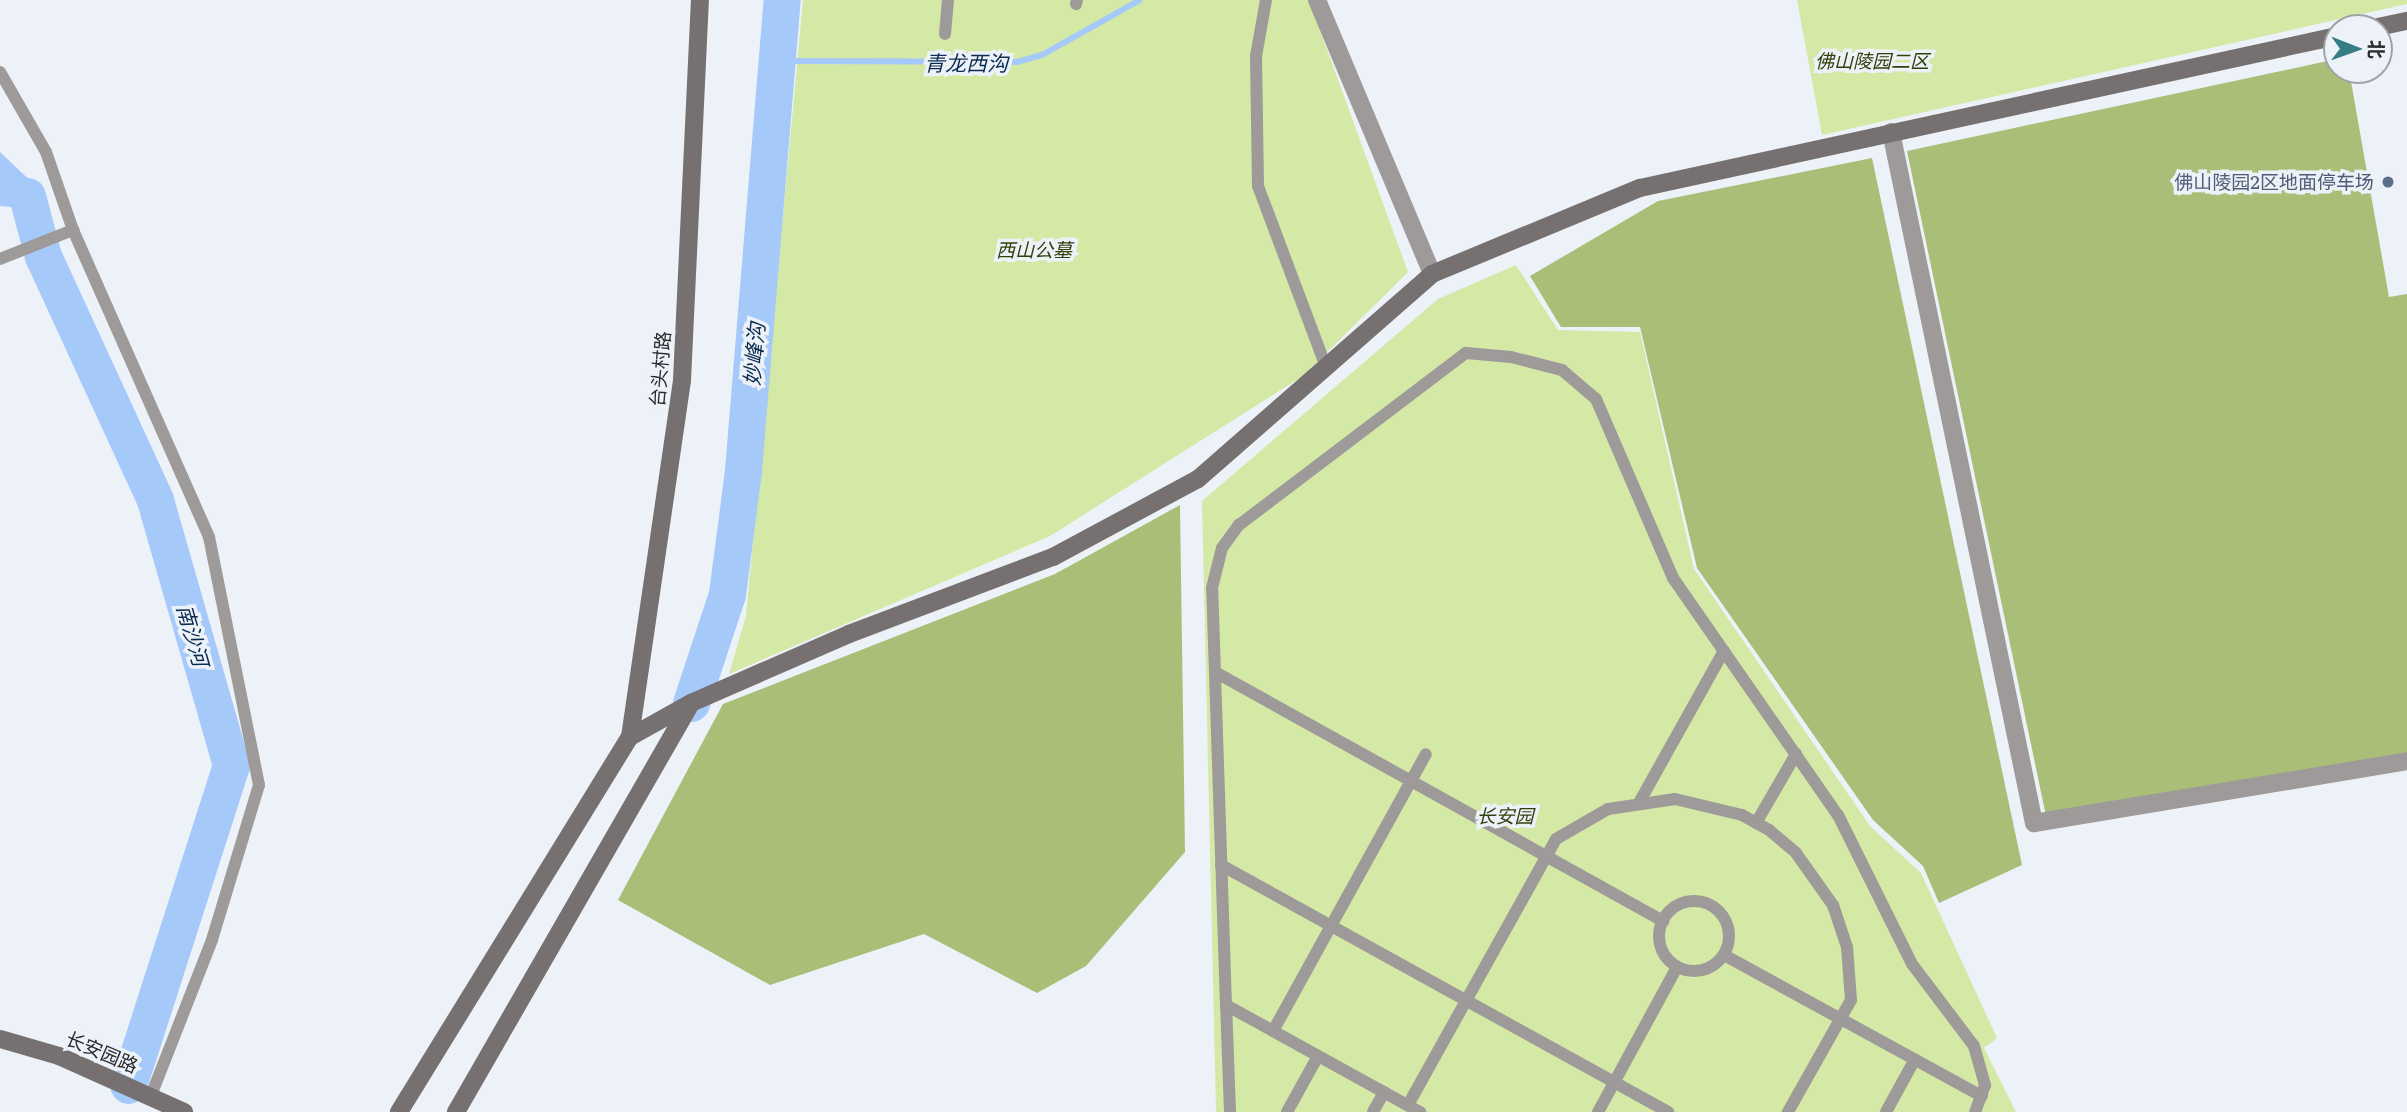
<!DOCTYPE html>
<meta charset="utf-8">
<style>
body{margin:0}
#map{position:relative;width:2407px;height:1112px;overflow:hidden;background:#edf1f8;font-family:Literata,"Noto Sans SC",serif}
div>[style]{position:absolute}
.green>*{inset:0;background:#d4e9a6}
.forest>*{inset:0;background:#a9bf77}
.water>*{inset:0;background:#a5cafa}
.stream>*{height:6px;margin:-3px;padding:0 3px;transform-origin:3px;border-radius:3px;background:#a5cafa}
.river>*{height:37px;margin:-18.5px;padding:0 18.5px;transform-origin:18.5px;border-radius:18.5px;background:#a5cafa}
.lane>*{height:12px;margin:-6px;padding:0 6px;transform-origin:6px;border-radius:6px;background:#9e9a99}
.lane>.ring{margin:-6px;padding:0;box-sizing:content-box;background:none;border:12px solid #9e9a99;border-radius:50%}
.street>*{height:18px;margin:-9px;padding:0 9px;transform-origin:9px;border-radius:9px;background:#9e9a99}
.secondary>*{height:18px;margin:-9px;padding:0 9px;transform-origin:9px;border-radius:9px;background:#767070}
.dots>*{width:19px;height:19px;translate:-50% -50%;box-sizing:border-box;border:4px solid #edf1f8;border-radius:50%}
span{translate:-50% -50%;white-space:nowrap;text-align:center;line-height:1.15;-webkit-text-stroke:7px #edf1f8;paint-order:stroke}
.park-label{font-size:19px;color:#33400a;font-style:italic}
.service-label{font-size:19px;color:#4e5e75}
.right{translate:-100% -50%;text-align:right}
.street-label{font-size:19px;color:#2a2b2e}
.water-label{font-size:21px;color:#0c2c51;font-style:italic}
.north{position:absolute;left:2323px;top:14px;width:70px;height:70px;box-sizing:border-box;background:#edf1f8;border:2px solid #9fa2a7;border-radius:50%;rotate:91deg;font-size:19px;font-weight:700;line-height:28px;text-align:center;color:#2a2b2e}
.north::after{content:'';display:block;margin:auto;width:24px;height:32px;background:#357d85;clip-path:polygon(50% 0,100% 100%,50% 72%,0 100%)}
</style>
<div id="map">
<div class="green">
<div style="clip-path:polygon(803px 0,1309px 0,1408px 272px,1303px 376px,1050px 536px,729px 674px,746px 616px)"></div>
<div style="clip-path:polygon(1797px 0,2407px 0,2407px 4px,1822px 135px)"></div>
<div style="clip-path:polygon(1516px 265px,1558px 330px,1640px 332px,1694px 569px,1870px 826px,1921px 873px,1997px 1038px,1984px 1048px,2016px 1112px,1216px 1112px,1202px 501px,1438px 299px)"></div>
</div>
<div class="forest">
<div style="clip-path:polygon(2337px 59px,2337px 70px,2349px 70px,2389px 297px,2407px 294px,2407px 755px,2046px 816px,1907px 151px)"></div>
<div style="clip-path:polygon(1872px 158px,2022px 865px,1939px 903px,1923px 866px,1873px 820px,1697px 568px,1640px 327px,1561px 327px,1530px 276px,1658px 201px)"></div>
<div style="clip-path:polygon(1180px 505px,1185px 852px,1086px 966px,1037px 993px,924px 934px,770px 985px,618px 900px,723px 704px,1055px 574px)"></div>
</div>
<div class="water">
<div style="clip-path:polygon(0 152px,38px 188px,11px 207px,0 206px)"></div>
</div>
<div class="stream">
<div style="left:777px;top:61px;width:240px;rotate:0.2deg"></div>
<div style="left:1017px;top:62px;width:26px;rotate:-16deg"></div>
<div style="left:1042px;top:55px;width:112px;rotate:-29.3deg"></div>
</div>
<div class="river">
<div style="left:27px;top:196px;width:62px;rotate:75.1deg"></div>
<div style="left:43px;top:256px;width:268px;rotate:65.3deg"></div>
<div style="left:155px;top:500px;width:276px;rotate:74deg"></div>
<div style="left:231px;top:765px;width:336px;rotate:107.8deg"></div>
<div style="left:691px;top:703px;width:115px;rotate:-71.7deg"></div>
<div style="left:727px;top:594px;width:125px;rotate:-82.6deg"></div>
<div style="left:743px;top:470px;width:472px;rotate:-85.3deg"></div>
</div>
<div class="lane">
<div style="left:1266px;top:0;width:57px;rotate:100.1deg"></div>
<div style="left:1256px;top:56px;width:130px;rotate:89.1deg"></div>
<div style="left:1258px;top:186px;width:193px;rotate:69.4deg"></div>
<div style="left:1076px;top:4px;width:4px;rotate:-76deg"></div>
<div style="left:945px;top:34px;width:34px;rotate:-85deg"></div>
<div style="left:0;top:72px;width:92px;rotate:60.1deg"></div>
<div style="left:46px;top:152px;width:83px;rotate:70.9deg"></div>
<div style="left:73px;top:230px;width:336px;rotate:66.1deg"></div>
<div style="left:209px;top:537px;width:253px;rotate:78.6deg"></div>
<div style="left:259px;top:785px;width:162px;rotate:106.9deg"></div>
<div style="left:212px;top:940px;width:168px;rotate:111.4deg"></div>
<div style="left:0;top:259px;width:79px;rotate:-21.7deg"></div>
<div style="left:1215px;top:672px;width:513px;rotate:29.07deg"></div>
<div style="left:1640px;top:801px;width:172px;rotate:-60.8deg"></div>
<div style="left:1756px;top:823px;width:80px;rotate:-59.9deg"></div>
<div style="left:1221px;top:865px;width:511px;rotate:28.92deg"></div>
<div class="ring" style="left:1659px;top:901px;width:58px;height:58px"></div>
<div style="left:1724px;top:955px;width:294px;rotate:28.7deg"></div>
<div style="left:1226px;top:1005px;width:417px;rotate:-91.9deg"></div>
<div style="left:1212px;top:588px;width:41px;rotate:-76deg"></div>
<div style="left:1222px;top:548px;width:29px;rotate:-54deg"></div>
<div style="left:1239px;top:525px;width:285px;rotate:-37.2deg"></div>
<div style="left:1466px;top:353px;width:45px;rotate:5.1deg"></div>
<div style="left:1511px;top:357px;width:53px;rotate:14.3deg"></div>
<div style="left:1562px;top:370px;width:45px;rotate:40.5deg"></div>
<div style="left:1596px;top:399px;width:195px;rotate:66.7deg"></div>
<div style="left:1673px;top:578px;width:289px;rotate:55.2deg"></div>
<div style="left:1838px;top:815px;width:166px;rotate:63.6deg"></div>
<div style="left:1912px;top:964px;width:103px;rotate:52.9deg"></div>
<div style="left:1974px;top:1046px;width:41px;rotate:74.2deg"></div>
<div style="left:1985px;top:1085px;width:29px;rotate:110deg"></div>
<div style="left:1273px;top:1031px;width:316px;rotate:-61.1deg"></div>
<div style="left:1408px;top:1105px;width:304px;rotate:-60.9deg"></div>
<div style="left:1556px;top:839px;width:60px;rotate:-30deg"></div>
<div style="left:1608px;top:809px;width:68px;rotate:-8.5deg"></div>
<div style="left:1675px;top:799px;width:69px;rotate:13.4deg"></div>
<div style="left:1742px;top:815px;width:31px;rotate:29deg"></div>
<div style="left:1769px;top:830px;width:35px;rotate:40deg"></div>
<div style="left:1796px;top:853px;width:64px;rotate:54.6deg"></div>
<div style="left:1833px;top:905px;width:44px;rotate:71.6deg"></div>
<div style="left:1847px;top:947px;width:53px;rotate:85.7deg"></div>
<div style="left:1851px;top:1000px;width:129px;rotate:119.4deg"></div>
<div style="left:1230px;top:1112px;width:107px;rotate:-92.1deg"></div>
<div style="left:1226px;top:1005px;width:222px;rotate:28.9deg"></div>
<div style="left:1287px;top:1112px;width:64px;rotate:-61deg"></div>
<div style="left:1373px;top:1112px;width:23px;rotate:-61deg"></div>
<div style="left:1598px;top:1112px;width:165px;rotate:-61.4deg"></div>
<div style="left:1886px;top:1112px;width:60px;rotate:-61.3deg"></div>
</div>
<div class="street">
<div style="left:1317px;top:0;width:297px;rotate:67.2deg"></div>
<div style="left:1891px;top:132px;width:706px;rotate:78.31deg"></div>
<div style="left:2034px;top:823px;width:378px;rotate:-9.4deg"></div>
</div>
<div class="secondary">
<div style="left:2373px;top:28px;width:35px;rotate:-12deg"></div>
<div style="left:630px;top:737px;width:361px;rotate:-81.7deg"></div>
<div style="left:682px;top:380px;width:380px;rotate:-87.3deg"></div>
<div style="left:0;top:1039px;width:61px;rotate:16.1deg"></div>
<div style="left:59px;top:1056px;width:137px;rotate:24.1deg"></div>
<div style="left:399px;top:1112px;width:440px;rotate:-58.4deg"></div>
<div style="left:630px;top:737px;width:70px;rotate:-29.1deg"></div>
<div style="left:691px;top:703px;width:172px;rotate:-23.6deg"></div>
<div style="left:849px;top:634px;width:218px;rotate:-20.7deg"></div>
<div style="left:1053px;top:557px;width:165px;rotate:-28.3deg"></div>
<div style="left:1198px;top:479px;width:311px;rotate:-41.2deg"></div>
<div style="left:1432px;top:274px;width:225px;rotate:-22.5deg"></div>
<div style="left:1640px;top:188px;width:713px;rotate:-12.3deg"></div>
<div style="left:456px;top:1112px;width:472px;rotate:-60.1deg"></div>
</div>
<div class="dots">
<div style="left:2388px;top:182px;background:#5c6f8a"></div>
</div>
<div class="park-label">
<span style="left:1872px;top:61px">佛山陵园二区</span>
<span style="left:1034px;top:250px">西山公墓</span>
<span style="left:1505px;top:816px">长安园</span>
</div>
<div class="service-label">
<span class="right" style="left:2374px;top:182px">佛山陵园2区地面停车场</span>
</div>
<div class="street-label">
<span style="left:660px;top:369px;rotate:-85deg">台头村路</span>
<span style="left:102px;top:1052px;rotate:23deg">长安园路</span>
</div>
<div class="water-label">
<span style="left:966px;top:62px">青龙西沟</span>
<span style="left:753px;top:354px;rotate:-85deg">妙峰沟</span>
<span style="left:194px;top:635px;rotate:74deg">南沙河</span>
</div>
<div class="north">北</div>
</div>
